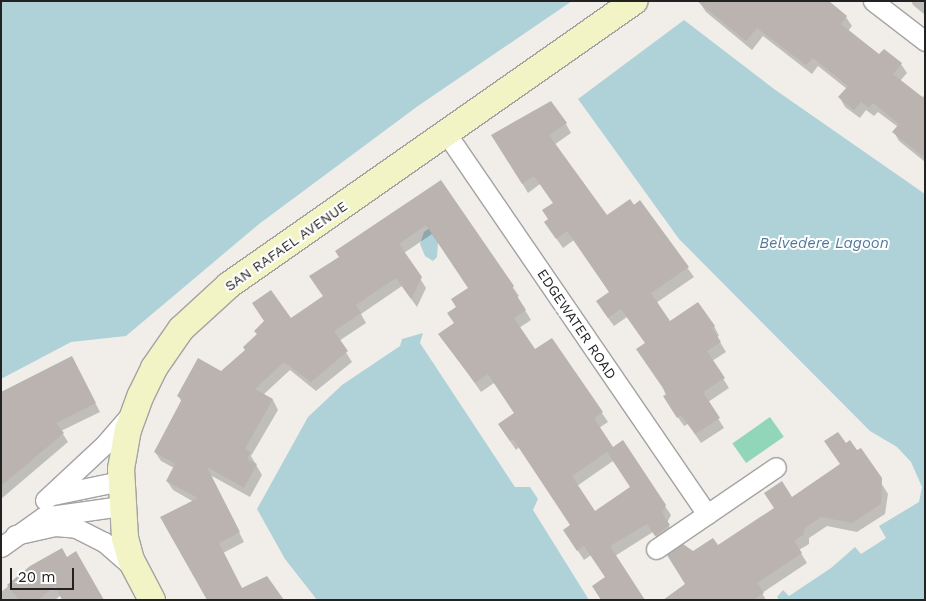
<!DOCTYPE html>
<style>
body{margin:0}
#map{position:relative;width:926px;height:601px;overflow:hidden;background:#f1eeea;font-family:"Work Sans",sans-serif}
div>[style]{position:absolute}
.pitch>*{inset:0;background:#91d6b8;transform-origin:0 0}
.water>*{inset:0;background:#afd2d9}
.shadow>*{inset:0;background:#0003}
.building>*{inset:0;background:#bab3af}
.roads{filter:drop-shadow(1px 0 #a3a3a3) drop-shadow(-1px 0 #a3a3a3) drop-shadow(0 1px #a3a3a3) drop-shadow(0 -1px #a3a3a3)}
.street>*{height:19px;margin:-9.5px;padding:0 9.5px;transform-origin:9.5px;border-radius:9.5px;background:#fff}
.secondary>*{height:26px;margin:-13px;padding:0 13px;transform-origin:13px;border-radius:13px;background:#f3f4c5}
span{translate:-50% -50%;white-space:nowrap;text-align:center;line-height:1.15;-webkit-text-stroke:4px #fff;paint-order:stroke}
.street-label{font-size:14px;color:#222}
.water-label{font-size:15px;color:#507899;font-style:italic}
.frame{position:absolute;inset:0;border:2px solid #222;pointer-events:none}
.scale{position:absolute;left:10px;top:568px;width:64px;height:22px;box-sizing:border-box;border:2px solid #222;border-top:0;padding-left:6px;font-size:15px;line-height:18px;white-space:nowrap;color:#222;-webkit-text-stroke:4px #fff;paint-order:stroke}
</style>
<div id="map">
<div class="pitch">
<div style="left:770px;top:417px;width:24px;height:46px;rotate:55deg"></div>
</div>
<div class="water">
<div style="clip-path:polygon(1px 1px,572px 1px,418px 106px,259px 224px,126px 336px,71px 342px,1px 379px)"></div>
<div style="clip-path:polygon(684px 20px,774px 89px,925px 194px,925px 600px,779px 600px,777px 597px,783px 590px,789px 596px,831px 568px,855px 547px,861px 554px,886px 538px,879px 526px,919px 502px,922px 487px,911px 462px,897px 447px,870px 431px,679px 239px,578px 99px)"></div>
<div style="clip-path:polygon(432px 226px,443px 237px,438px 243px,437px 257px,433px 261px,425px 256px,420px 244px,424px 232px)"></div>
<div style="clip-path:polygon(423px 333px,420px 343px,515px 487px,530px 487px,538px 499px,533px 510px,589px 600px,317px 600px,285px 559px,257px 509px,308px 417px,342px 385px,400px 346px,402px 339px)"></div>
</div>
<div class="shadow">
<div style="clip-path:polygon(911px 1px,925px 1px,925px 15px,913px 5px)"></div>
<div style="clip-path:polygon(700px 3px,846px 17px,852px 26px,848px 31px,879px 56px,901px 64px,907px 73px,900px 81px,922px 98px,925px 94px,925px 162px,899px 141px,894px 132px,898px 127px,878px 112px,874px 116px,866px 110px,860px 118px,845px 107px,840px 98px,847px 89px,818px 66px,812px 74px,763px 36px,752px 50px,706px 12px)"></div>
<div style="clip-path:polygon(566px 124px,571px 133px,554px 145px,606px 216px,640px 202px,694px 277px,656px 303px,670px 322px,714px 326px,719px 336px,717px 337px,726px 352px,712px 361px,729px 388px,708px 402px,724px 428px,701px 443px,688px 424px,684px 426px,670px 406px,646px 344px,627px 317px,614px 326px,603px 311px,598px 302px,610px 293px,574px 240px,563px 248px,551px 231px,549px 220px,554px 204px,540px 184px,528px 193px,493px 135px)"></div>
<div style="clip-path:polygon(evenodd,440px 181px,519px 296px,517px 297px,531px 320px,519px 328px,535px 351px,552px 339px,608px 422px,599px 428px,613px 449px,665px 506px,671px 515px,667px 523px,675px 536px,661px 545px,653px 532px,615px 556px,606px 578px,591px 555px,584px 560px,570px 539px,571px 525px,519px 447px,516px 450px,499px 425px,515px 414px,494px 383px,481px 392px,440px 334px,455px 324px,457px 307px,469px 288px,432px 234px,404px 253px,426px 288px,417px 307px,402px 286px,361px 314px,366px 323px,339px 341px,352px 362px,316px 391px,290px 370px,263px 395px,273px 400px,278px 410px,251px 456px,262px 475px,250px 497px,210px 475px,244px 542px,223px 553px,242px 590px,209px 600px,162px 517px,194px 502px,173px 490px,167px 481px,174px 468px,161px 461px,155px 452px,182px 402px,178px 396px,221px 373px,324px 297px,316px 286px,340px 257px,440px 181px,613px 461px,632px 488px,595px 513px,577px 486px,613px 461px)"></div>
<div style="clip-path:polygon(76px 366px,100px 412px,61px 431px,68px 442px,1px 499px,1px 393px)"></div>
<div style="clip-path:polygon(845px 445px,856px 452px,860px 449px,888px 494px,885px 514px,857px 532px,827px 526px,809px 538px,809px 544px,799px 550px,807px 563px,762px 593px,766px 600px,665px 600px,687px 585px,693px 553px,718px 547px,841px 465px)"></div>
<div style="clip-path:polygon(62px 550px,61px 595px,55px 600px,1px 600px,1px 592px,31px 568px)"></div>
</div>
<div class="building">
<div style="clip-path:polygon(697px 1px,829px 1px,847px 16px,841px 24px,879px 54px,884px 49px,902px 63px,893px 74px,925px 99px,925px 158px,892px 132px,899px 124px,873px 103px,869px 108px,861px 102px,854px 110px,838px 97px,848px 86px,813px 58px,806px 65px,757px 28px,746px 41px)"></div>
<div style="clip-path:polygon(551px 101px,567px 123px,549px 135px,607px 215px,630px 199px,634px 205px,640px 200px,689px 267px,651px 293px,670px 321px,698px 302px,715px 326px,712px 328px,721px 342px,707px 351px,725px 378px,703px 392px,720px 418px,695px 434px,681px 415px,677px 418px,663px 396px,667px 394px,636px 349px,645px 343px,621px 309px,608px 318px,596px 301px,609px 292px,567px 231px,556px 239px,544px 222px,548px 219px,542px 210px,553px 203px,534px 176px,522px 184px,491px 135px)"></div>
<div style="clip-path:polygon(evenodd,441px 180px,514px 286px,512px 288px,526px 310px,514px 318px,535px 349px,552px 338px,603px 412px,594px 418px,613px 447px,623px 440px,666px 505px,662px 513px,670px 525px,655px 536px,647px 524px,610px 546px,645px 600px,601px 600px,592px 586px,605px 577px,584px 546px,577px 551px,563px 530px,570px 525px,513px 439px,510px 441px,498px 424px,514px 413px,488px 374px,475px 383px,438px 334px,454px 323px,447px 313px,456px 307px,451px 299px,468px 288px,426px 225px,399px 244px,422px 277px,411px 299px,396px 278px,356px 305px,361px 313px,334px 331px,348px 351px,311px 382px,284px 362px,255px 389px,273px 399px,245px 449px,251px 452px,247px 459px,257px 464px,244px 488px,207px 467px,240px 532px,219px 543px,242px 588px,267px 576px,284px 600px,207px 600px,160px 517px,198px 498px,166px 481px,175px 464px,154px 452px,182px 399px,177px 396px,198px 358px,221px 371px,245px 350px,243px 347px,257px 334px,254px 331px,264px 321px,252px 303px,271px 290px,291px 318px,323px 296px,309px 276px,339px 257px,335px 251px,441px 180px,607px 452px,630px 487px,595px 511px,572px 476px,607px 452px)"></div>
<div style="clip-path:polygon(72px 356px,96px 403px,56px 423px,64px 433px,1px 486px,1px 392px)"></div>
<div style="clip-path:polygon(838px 432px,846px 443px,850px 440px,857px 450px,861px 448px,882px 478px,881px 504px,852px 523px,821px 517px,805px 528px,804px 534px,794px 541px,802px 553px,757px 583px,764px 593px,753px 600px,663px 600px,685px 584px,667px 555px,683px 544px,693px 551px,713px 538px,718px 545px,774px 508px,764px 493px,782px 481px,792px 497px,840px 464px,824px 441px)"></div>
<div style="clip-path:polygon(62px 548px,67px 557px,76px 551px,104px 600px,62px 600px,55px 586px,38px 600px,19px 600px,7px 585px,30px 566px)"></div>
</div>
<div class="roads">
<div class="street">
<div style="left:873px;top:1px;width:66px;rotate:37.6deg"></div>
<div style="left:446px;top:133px;width:462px;rotate:55.6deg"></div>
<div style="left:53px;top:495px;width:68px;rotate:-11.8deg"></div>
<div style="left:45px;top:500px;width:82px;rotate:-43deg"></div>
<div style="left:105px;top:444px;width:37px;rotate:-49deg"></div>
<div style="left:15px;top:535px;width:41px;rotate:-12.7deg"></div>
<div style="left:55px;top:526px;width:21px;rotate:5deg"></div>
<div style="left:76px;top:528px;width:31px;rotate:27deg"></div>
<div style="left:104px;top:542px;width:40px;rotate:41deg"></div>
<div style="left:1px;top:547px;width:52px;rotate:-35.5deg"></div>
<div style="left:43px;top:517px;width:79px;rotate:-8deg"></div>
<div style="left:656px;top:549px;width:145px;rotate:-34.3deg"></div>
</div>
<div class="secondary">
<div style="left:152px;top:600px;width:45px;rotate:-117.7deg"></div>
<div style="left:131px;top:560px;width:23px;rotate:-105deg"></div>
<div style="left:125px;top:538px;width:69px;rotate:-93.3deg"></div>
<div style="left:121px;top:469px;width:40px;rotate:-80deg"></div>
<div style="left:128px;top:430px;width:37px;rotate:-70deg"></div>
<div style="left:141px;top:395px;width:30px;rotate:-64deg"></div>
<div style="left:154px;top:368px;width:47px;rotate:-55.3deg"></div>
<div style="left:181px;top:329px;width:65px;rotate:-42.5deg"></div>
<div style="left:229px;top:285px;width:495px;rotate:-35deg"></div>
</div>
</div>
<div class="street-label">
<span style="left:286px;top:246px;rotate:-35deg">SAN RAFAEL AVENUE</span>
<span style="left:577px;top:324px;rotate:56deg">EDGEWATER ROAD</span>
</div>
<div class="water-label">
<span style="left:824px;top:244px">Belvedere Lagoon</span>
</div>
<div class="frame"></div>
<div class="scale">20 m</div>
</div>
